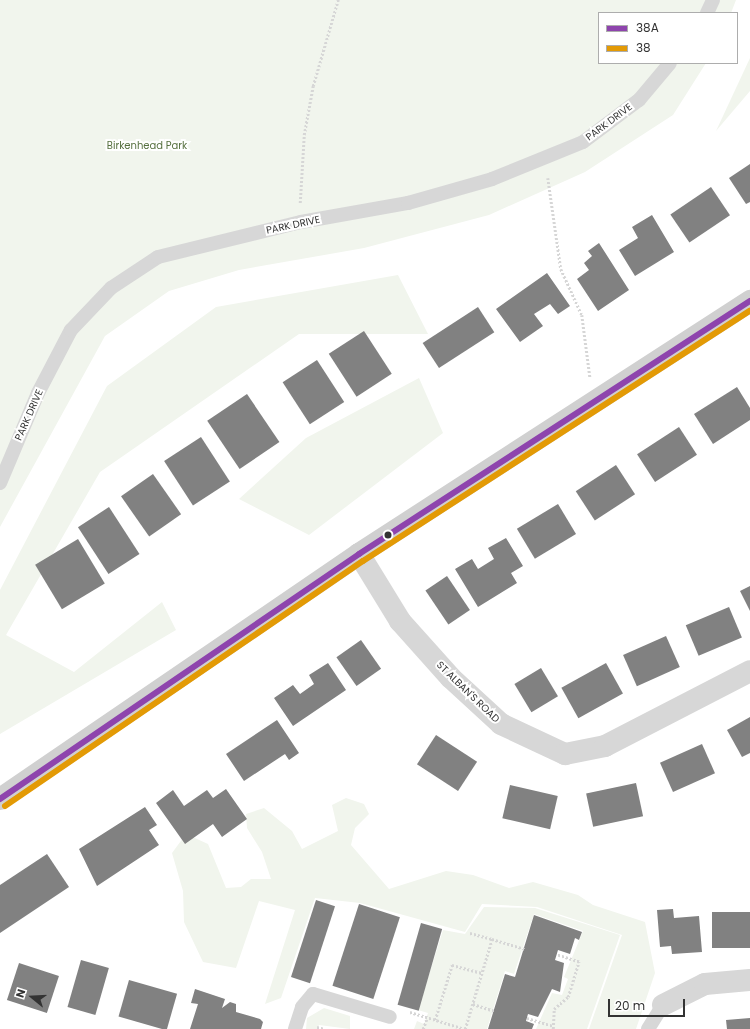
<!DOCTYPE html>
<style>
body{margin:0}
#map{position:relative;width:750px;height:1029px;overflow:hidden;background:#fff;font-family:Poppins,sans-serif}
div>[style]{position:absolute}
.green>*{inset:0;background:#f1f5ed}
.building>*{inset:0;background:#818181;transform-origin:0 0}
.path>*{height:2.5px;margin-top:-1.25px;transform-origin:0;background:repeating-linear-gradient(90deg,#d6d6d6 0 2px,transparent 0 4px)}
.lane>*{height:14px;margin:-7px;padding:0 7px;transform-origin:7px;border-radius:7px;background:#d7d7d7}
.street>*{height:22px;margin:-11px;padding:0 11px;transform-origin:11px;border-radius:11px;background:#d7d7d7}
.secondary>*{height:22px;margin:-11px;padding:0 11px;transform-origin:11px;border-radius:11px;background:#d0d0d0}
.bus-1>*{height:6px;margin:-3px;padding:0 3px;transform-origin:3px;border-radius:3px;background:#8e44ad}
.bus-2>*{height:6px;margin:-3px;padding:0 3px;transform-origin:3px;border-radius:3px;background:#e39a05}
.dots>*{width:11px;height:11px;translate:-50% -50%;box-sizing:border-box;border:2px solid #fff;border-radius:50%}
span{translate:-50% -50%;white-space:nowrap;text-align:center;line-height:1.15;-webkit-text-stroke:4px #fff;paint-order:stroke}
.street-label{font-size:10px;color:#333}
.park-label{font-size:10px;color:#56703f}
.legend{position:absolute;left:598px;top:12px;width:140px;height:52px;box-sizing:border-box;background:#fff;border:1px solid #adadad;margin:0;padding:5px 7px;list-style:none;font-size:12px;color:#333}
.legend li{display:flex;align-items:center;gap:8px;height:20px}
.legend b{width:20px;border:1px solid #adadad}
.north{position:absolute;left:12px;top:977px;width:40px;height:40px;-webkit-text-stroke:3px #fff;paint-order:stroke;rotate:288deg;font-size:11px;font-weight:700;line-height:16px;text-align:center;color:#333}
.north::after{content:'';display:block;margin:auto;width:14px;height:18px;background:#333;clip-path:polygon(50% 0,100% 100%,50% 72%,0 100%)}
.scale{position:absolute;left:608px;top:999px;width:77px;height:18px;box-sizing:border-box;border:2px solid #333;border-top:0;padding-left:5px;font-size:12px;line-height:14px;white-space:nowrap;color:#333;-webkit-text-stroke:3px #fff;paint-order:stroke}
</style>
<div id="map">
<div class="green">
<div style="clip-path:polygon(0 0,736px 0,731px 13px,599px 13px,599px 63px,706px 63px,673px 115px,585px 172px,489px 215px,364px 248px,239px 270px,169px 291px,105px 336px,0 527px)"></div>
<div style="clip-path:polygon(750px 58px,750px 91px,716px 131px)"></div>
<div style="clip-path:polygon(398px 275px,428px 334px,299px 334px,100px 472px,6px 635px,74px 672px,162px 602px,176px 630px,0 734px,0 590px,107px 386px,216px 307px)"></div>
<div style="clip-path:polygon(419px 378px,443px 433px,309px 535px,239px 499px,306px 438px)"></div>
<div style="clip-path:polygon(346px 798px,364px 804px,369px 814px,355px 828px,351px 845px,389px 889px,446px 871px,473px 875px,509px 888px,533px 882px,578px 895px,593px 905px,645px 922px,655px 973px,636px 1029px,589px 1029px,622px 935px,537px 907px,482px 904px,465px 932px,360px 903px,315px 898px,281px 998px,265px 1004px,295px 910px,259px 901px,236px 968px,203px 962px,184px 922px,183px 891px,172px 853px,186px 834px,208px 844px,226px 888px,241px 887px,251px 879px,271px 879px,262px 852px,247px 828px,246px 814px,264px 808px,292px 831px,302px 849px,338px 831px,332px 805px)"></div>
<div style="clip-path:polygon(484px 907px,535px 908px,620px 935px,587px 1029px,536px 1029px,552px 993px,562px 995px,568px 979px,564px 977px,583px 931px,534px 914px,514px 974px,505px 971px,487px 1029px,414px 1029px,417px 1021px,424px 1024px,428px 1013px,418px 1010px,443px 930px,465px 934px)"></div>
<div style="clip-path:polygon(324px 1008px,350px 1016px,350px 1029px,319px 1025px,317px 1029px,306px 1029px,307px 1018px)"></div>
</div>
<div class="building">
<div style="clip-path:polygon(750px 164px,750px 202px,746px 204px,729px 178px)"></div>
<div style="left:711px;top:187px;width:34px;height:49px;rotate:56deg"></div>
<div style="clip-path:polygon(652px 215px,674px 252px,635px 276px,619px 250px,638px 238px,632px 227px)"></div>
<div style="clip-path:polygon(599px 243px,629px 290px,598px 311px,577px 279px,589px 270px,584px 263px,592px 256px,588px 251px)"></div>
<div style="clip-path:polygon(547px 273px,570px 306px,558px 314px,550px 304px,534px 314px,543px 326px,520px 342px,496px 309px)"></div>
<div style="left:478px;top:307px;width:30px;height:66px;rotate:57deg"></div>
<div style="left:364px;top:331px;width:51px;height:42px;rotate:57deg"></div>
<div style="left:317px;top:360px;width:50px;height:41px;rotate:57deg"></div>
<div style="clip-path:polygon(737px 387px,750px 408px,750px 420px,713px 444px,694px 414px)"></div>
<div style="left:247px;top:394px;width:58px;height:48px;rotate:56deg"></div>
<div style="left:679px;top:427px;width:33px;height:50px;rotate:57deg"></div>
<div style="left:201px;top:437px;width:53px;height:44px;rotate:57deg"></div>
<div style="left:616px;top:465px;width:35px;height:48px;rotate:57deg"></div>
<div style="left:153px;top:474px;width:49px;height:39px;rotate:55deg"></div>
<div style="left:558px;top:504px;width:35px;height:48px;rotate:59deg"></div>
<div style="left:109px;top:507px;width:56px;height:37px;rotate:57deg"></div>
<div style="clip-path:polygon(506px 538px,523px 566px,511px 573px,517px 583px,478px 607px,455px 569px,472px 559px,478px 569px,494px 559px,488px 548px)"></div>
<div style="left:78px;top:539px;width:52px;height:50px;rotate:59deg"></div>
<div style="left:447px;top:576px;width:41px;height:26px;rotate:56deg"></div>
<div style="clip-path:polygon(750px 586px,750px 611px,740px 591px)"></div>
<div style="left:729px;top:607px;width:33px;height:47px;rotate:67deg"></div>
<div style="left:666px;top:636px;width:34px;height:47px;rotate:66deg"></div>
<div style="left:361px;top:640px;width:35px;height:30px;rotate:55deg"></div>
<div style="clip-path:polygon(328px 663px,346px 690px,293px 726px,274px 698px,293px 685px,300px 694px,314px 684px,309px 675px)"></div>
<div style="left:606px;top:663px;width:35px;height:51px;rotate:61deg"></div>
<div style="left:541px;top:668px;width:33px;height:31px;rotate:59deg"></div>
<div style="clip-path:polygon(750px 717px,750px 753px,742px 757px,727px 730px)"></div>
<div style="clip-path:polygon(277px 720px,299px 753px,289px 760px,285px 754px,244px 781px,226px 754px)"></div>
<div style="left:436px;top:735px;width:49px;height:35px;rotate:33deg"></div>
<div style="left:702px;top:744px;width:32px;height:46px;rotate:66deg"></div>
<div style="left:636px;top:783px;width:34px;height:51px;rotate:78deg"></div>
<div style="left:510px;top:785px;width:49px;height:34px;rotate:13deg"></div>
<div style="clip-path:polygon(226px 789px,247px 819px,222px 837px,213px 824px,185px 844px,156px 803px,173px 790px,184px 806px,207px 790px,213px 798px)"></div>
<div style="clip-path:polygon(145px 807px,157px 825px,149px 830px,159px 845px,97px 886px,79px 849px)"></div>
<div style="clip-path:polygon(47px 854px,69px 887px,0 933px,0 885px)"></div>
<div style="left:316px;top:900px;width:20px;height:81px;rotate:18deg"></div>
<div style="left:359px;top:904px;width:43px;height:86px;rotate:18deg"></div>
<div style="clip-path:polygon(673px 909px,674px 918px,699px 916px,702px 952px,672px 954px,671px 946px,660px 947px,657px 910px)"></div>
<div style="left:750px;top:912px;width:36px;height:38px;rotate:90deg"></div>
<div style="clip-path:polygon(534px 915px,582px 932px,579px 940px,575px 938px,570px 954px,558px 950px,555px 960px,564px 963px,560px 992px,552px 989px,538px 1017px,528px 1014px,526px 1021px,534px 1024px,532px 1029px,488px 1029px,505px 974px,515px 977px)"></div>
<div style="left:421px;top:923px;width:22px;height:85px;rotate:16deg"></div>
<div style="left:81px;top:960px;width:29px;height:49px;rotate:16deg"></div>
<div style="left:19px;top:963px;width:42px;height:39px;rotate:18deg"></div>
<div style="left:129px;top:980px;width:50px;height:38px;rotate:16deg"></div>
<div style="clip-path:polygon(195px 989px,225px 999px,222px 1008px,230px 1002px,236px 1004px,236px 1012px,260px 1019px,263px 1022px,261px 1029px,190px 1029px,198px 1004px,191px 1003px)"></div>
<div style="clip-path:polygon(750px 1018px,750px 1029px,727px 1029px,726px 1020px)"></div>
</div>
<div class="path">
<div style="left:548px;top:178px;width:92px;rotate:81.9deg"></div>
<div style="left:561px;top:269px;width:51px;rotate:65.5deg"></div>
<div style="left:582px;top:315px;width:63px;rotate:82.6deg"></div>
<div style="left:300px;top:203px;width:68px;rotate:-86.6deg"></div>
<div style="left:304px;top:135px;width:50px;rotate:-79.6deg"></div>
<div style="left:313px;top:86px;width:90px;rotate:-73.8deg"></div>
<div style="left:470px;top:933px;width:23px;rotate:15deg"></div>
<div style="left:473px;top:1004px;width:22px;rotate:18deg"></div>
<div style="left:410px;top:1012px;width:58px;rotate:17.2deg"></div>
<div style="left:465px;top:1029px;width:94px;rotate:-73.3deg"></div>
<div style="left:492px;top:939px;width:34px;rotate:17deg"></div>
<div style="left:527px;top:1018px;width:27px;rotate:17deg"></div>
<div style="left:435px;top:1020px;width:58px;rotate:-72.8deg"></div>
<div style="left:452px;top:965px;width:31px;rotate:15deg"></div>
<div style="left:317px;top:1027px;width:8px;rotate:14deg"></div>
<div style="left:423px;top:1029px;width:12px;rotate:-70deg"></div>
<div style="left:553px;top:1029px;width:20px;rotate:-87deg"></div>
<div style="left:554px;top:1009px;width:18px;rotate:-41deg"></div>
<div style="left:568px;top:997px;width:37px;rotate:-73deg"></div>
<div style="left:579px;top:962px;width:23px;rotate:-162deg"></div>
</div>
<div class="lane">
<div style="left:707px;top:13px;width:14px;rotate:-65deg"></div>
<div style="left:0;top:483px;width:98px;rotate:-67.1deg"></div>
<div style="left:38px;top:393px;width:71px;rotate:-62.4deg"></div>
<div style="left:71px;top:330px;width:58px;rotate:-46.4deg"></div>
<div style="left:111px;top:288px;width:56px;rotate:-33.4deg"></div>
<div style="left:158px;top:257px;width:147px;rotate:-13.8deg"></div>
<div style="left:301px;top:222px;width:109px;rotate:-10.1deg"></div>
<div style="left:408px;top:203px;width:87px;rotate:-15.9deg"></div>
<div style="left:492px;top:179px;width:98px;rotate:-22.1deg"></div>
<div style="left:583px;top:142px;width:70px;rotate:-36.9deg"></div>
<div style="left:639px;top:100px;width:48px;rotate:-50deg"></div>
<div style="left:295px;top:1029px;width:23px;rotate:-72deg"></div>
<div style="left:302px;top:1007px;width:17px;rotate:-50deg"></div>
<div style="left:313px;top:994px;width:80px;rotate:16.6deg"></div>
<div style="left:648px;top:1029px;width:28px;rotate:-58deg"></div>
</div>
<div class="street">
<div style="left:359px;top:554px;width:79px;rotate:58.5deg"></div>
<div style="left:400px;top:621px;width:76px;rotate:48.2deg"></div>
<div style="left:451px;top:678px;width:68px;rotate:42.6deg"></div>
<div style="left:501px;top:724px;width:71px;rotate:25.1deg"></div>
<div style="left:565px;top:754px;width:41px;rotate:-11.3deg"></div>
<div style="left:605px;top:746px;width:163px;rotate:-27.3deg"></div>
<div style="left:663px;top:1005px;width:47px;rotate:-26.6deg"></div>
<div style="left:705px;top:984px;width:45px;rotate:-5.1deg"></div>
</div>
<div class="secondary">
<div style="left:0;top:799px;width:435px;rotate:-34.3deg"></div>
<div style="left:359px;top:554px;width:466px;rotate:-32.9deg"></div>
</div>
<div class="bus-1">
<div style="left:0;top:799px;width:435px;rotate:-34.3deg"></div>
<div style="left:359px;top:554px;width:466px;rotate:-32.9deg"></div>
</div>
<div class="bus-2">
<div style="left:5px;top:806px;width:434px;rotate:-34.4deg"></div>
<div style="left:363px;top:561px;width:461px;rotate:-32.9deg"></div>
</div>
<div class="dots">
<div style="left:388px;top:535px;background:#333"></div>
</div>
<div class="street-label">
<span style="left:609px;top:122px;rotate:-37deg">PARK DRIVE</span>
<span style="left:293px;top:225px;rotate:-12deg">PARK DRIVE</span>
<span style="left:29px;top:415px;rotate:-66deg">PARK DRIVE</span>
<span style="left:468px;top:692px;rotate:44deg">ST ALBAN'S ROAD</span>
</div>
<div class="park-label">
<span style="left:147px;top:146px">Birkenhead Park</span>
</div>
<ul class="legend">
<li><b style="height:5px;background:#8e44ad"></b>38A</li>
<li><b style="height:5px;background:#e39a05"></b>38</li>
</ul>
<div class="north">N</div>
<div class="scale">20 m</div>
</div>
